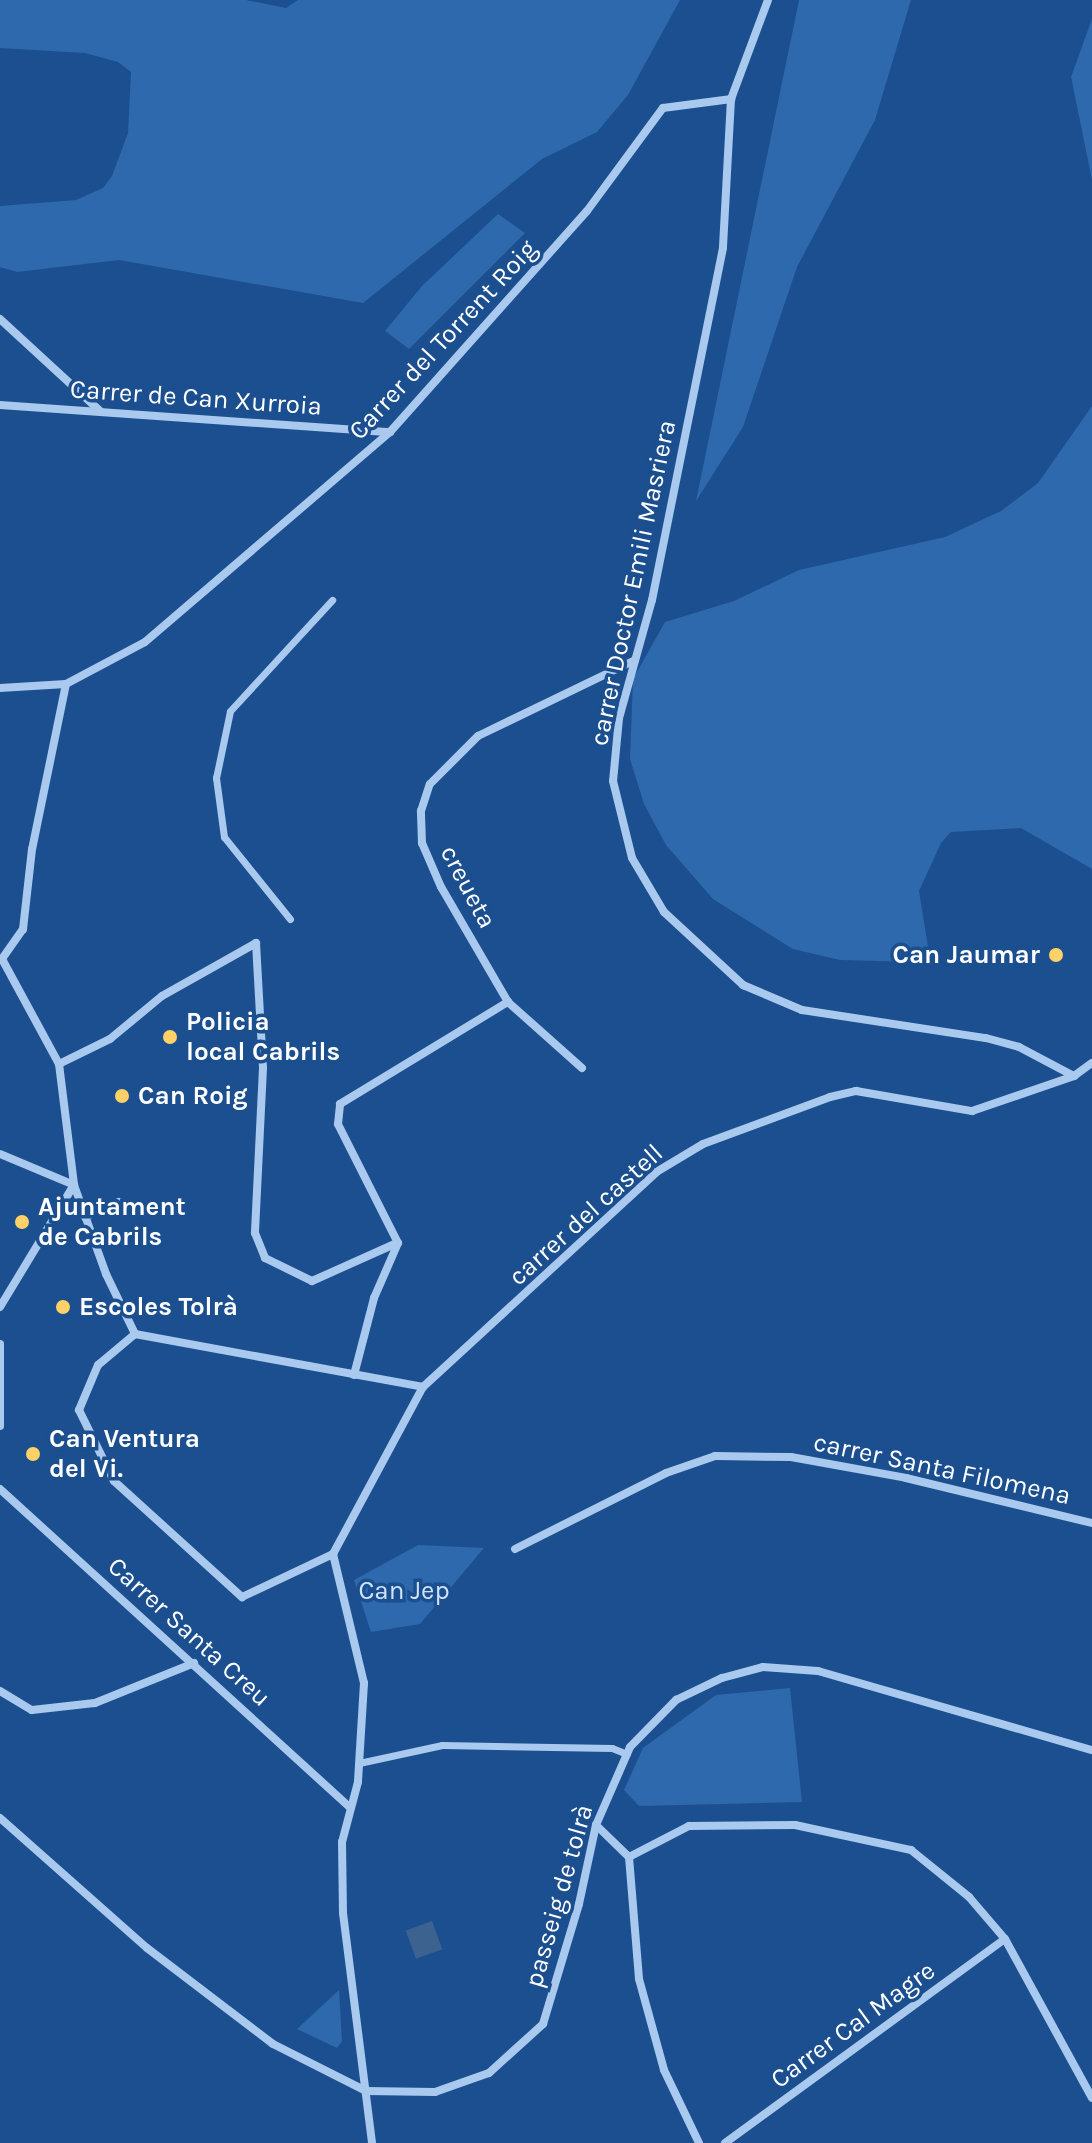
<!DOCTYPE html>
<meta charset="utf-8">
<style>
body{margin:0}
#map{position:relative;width:1092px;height:2143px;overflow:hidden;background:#1b4f8f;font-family:Karla,sans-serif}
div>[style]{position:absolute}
.green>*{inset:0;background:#2e69ad}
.water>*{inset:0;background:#3c6290;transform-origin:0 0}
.pedestrian>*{height:7px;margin:-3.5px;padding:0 3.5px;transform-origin:3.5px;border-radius:3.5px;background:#a9c9ee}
.minor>*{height:8px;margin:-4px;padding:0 4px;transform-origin:4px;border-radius:4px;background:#a9c9ee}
.dots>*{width:22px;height:22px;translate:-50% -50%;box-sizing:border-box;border:4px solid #1b4f8f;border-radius:50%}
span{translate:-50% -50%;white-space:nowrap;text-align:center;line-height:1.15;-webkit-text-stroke:7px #1b4f8f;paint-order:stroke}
.street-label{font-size:26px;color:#fff}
.poi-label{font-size:26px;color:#fff;font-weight:700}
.right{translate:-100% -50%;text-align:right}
.left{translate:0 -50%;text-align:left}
.park-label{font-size:26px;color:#cfe3fa}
</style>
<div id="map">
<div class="green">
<div style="clip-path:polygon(0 0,246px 0,286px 8px,298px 0,680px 0,628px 95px,597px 132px,542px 159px,363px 303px,119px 260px,17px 272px,0 267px,0 206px,76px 200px,103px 188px,112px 176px,128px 133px,131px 72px,118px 62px,85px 53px,0 48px)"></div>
<div style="clip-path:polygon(799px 0,911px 0,875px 120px,797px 267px,743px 427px,696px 501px)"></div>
<div style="clip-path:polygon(1092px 19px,1092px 180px,1071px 77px)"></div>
<div style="clip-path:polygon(498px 214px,525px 233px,409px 349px,385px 331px,422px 286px)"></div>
<div style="clip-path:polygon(1092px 406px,1092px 869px,1021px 828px,951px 832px,941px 843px,919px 891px,930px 959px,915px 962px,840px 960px,793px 949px,713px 899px,666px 845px,644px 804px,630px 759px,633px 679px,665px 622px,734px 601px,799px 570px,945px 537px,1001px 511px,1038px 483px)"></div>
<div style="clip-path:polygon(418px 1545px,484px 1548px,420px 1624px,371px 1632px,354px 1580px)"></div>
<div style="clip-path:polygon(790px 1688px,802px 1802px,639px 1806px,624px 1790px,643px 1748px,716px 1695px)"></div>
<div style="clip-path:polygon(339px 1990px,342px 2041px,337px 2048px,297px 2029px)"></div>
</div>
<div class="water">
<div style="left:432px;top:1921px;width:30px;height:28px;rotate:70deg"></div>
</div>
<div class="pedestrian">
<div style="left:290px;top:919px;width:105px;rotate:-128.8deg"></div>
<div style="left:224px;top:837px;width:60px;rotate:-97.7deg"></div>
<div style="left:216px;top:778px;width:68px;rotate:-78.2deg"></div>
<div style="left:230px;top:711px;width:151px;rotate:-47.4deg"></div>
<div style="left:359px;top:1763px;width:85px;rotate:-12.2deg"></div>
<div style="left:442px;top:1745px;width:170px;rotate:1deg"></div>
<div style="left:612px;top:1748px;width:16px;rotate:22deg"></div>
</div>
<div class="minor">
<div style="left:768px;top:0;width:106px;rotate:110.5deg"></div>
<div style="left:731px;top:99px;width:149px;rotate:93.1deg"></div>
<div style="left:723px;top:248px;width:359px;rotate:101.4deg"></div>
<div style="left:652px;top:600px;width:123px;rotate:105.6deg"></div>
<div style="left:619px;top:718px;width:63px;rotate:95.4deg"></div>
<div style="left:613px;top:781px;width:79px;rotate:76.1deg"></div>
<div style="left:632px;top:858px;width:63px;rotate:59.3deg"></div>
<div style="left:664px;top:912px;width:108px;rotate:42.7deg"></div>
<div style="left:743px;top:985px;width:64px;rotate:23deg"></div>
<div style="left:802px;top:1010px;width:186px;rotate:8.7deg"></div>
<div style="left:986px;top:1038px;width:34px;rotate:15deg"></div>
<div style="left:1019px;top:1047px;width:62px;rotate:27.8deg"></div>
<div style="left:0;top:319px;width:137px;rotate:42.6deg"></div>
<div style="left:0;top:405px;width:391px;rotate:4deg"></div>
<div style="left:66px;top:684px;width:168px;rotate:101.6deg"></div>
<div style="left:32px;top:849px;width:81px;rotate:96.4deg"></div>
<div style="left:23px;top:929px;width:37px;rotate:125deg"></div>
<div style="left:2px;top:959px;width:119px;rotate:61.5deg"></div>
<div style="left:59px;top:1064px;width:122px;rotate:82.9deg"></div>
<div style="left:74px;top:1185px;width:95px;rotate:70.2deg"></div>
<div style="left:106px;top:1274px;width:67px;rotate:64.2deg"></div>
<div style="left:0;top:688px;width:66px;rotate:-3.5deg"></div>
<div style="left:66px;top:684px;width:89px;rotate:-28deg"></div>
<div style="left:145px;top:642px;width:323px;rotate:-40.6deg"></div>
<div style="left:390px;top:432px;width:296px;rotate:-48.3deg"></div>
<div style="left:587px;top:211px;width:128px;rotate:-53.6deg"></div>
<div style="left:663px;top:108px;width:69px;rotate:-7.5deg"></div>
<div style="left:256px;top:943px;width:125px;rotate:86.8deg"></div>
<div style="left:263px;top:1068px;width:165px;rotate:92.8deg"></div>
<div style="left:255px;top:1233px;width:27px;rotate:68deg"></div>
<div style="left:265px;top:1258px;width:52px;rotate:26.1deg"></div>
<div style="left:312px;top:1281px;width:93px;rotate:-24.1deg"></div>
<div style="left:59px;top:1064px;width:57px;rotate:-26.1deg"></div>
<div style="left:110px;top:1039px;width:67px;rotate:-39.6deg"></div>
<div style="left:162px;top:996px;width:108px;rotate:-29.4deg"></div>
<div style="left:582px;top:1068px;width:99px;rotate:-138.3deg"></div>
<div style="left:508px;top:1002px;width:133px;rotate:-120.2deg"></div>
<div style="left:441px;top:887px;width:48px;rotate:-113.4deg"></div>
<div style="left:422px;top:843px;width:32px;rotate:-92deg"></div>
<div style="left:421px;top:811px;width:28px;rotate:-72deg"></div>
<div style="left:430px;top:784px;width:68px;rotate:-45deg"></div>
<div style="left:478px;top:736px;width:174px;rotate:-25.8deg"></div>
<div style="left:0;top:1154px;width:80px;rotate:22.7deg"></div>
<div style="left:85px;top:1217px;width:37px;rotate:-24deg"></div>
<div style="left:0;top:1307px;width:143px;rotate:-58.8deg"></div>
<div style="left:135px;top:1334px;width:48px;rotate:140deg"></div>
<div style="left:98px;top:1365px;width:49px;rotate:112.9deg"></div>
<div style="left:79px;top:1410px;width:79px;rotate:63.8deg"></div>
<div style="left:114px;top:1481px;width:173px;rotate:42.2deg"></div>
<div style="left:242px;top:1597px;width:101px;rotate:-25.3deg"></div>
<div style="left:135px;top:1334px;width:293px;rotate:10.4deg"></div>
<div style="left:0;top:1344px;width:82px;rotate:90deg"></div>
<div style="left:354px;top:1375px;width:80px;rotate:-75.4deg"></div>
<div style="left:374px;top:1298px;width:60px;rotate:-66.4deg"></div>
<div style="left:398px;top:1243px;width:133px;rotate:-116.8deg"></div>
<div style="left:338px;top:1124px;width:20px;rotate:-84deg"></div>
<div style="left:340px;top:1104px;width:197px;rotate:-31.3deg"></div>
<div style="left:0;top:1489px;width:473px;rotate:42.3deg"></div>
<div style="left:515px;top:1549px;width:169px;rotate:-26.7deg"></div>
<div style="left:666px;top:1473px;width:52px;rotate:-19.1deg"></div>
<div style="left:715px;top:1456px;width:76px;rotate:0.8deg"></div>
<div style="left:791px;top:1457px;width:117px;rotate:10.3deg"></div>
<div style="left:906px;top:1478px;width:191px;rotate:13.6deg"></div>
<div style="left:333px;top:1554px;width:190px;rotate:-61.7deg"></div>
<div style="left:423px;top:1387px;width:319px;rotate:-42.6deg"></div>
<div style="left:658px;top:1171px;width:52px;rotate:-31deg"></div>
<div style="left:703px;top:1144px;width:135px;rotate:-20.3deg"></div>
<div style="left:830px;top:1097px;width:27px;rotate:-13deg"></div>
<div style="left:856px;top:1091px;width:118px;rotate:9.8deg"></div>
<div style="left:972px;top:1111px;width:108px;rotate:-18.9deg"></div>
<div style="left:1074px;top:1076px;width:22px;rotate:-36deg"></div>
<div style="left:333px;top:1554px;width:133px;rotate:76.5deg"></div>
<div style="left:364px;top:1683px;width:99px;rotate:93.5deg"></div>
<div style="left:358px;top:1782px;width:62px;rotate:104.9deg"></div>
<div style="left:342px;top:1842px;width:71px;rotate:89.2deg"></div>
<div style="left:343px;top:1913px;width:232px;rotate:82.8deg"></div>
<div style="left:0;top:1691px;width:37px;rotate:31deg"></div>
<div style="left:32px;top:1710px;width:63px;rotate:-6.3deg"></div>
<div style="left:95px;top:1703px;width:107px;rotate:-22deg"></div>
<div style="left:0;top:1818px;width:196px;rotate:41.5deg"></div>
<div style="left:147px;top:1948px;width:158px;rotate:37.3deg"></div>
<div style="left:273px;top:2044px;width:104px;rotate:26.8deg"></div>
<div style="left:366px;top:2091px;width:69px;rotate:0.8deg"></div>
<div style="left:435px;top:2092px;width:57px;rotate:-19.4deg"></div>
<div style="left:489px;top:2073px;width:73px;rotate:-42.2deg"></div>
<div style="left:543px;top:2024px;width:125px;rotate:-73.3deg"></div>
<div style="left:579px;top:1904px;width:81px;rotate:-77.9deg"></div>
<div style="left:596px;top:1825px;width:85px;rotate:-66.4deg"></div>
<div style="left:630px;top:1747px;width:66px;rotate:-45.6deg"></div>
<div style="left:676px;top:1700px;width:51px;rotate:-25.6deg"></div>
<div style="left:722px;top:1678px;width:42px;rotate:-15deg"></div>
<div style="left:763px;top:1667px;width:55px;rotate:4.2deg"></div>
<div style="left:818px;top:1671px;width:285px;rotate:16.1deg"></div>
<div style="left:596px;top:1825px;width:46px;rotate:44.1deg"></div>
<div style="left:629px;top:1857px;width:122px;rotate:85.3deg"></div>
<div style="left:639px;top:1979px;width:94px;rotate:74.6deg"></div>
<div style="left:664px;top:2070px;width:81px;rotate:64.4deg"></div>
<div style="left:629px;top:1857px;width:68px;rotate:-27.3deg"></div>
<div style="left:689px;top:1826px;width:106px;rotate:-0.5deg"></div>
<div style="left:795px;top:1825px;width:119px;rotate:12.2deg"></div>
<div style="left:911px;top:1850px;width:75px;rotate:39deg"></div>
<div style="left:969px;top:1897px;width:55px;rotate:49.4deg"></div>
<div style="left:1005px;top:1939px;width:181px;rotate:61.3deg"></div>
<div style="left:725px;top:2143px;width:346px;rotate:-36.1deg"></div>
</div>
<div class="dots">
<div style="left:1056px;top:955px;background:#ffd166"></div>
<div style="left:170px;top:1037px;background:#ffd166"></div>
<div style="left:122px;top:1096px;background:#ffd166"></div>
<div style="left:22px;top:1222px;background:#ffd166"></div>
<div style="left:63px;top:1307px;background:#ffd166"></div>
<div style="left:33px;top:1454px;background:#ffd166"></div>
</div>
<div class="street-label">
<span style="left:443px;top:340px;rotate:-47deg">Carrer del Torrent Roig</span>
<span style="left:196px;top:398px;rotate:4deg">Carrer de Can Xurroia</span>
<span style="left:633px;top:583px;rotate:-78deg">carrer Doctor Emili Masriera</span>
<span style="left:468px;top:887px;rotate:62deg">creueta</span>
<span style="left:586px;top:1215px;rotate:-42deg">carrer del castell</span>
<span style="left:942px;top:1469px;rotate:12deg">carrer Santa Filomena</span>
<span style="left:189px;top:1632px;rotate:42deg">Carrer Santa Creu</span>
<span style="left:559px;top:1896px;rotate:-74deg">passeig de tolrà</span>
<span style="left:853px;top:2025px;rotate:-36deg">Carrer Cal Magre</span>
</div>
<div class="poi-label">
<span class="right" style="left:1040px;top:955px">Can Jaumar</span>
<span class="left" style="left:186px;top:1037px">Policia<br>local Cabrils</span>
<span class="left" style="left:138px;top:1096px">Can Roig</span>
<span class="left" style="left:38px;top:1222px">Ajuntament<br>de Cabrils</span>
<span class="left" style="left:79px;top:1307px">Escoles Tolrà</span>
<span class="left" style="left:49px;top:1454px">Can Ventura<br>del Vi.</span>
</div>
<div class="park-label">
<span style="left:404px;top:1591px">Can Jep</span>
</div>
</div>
